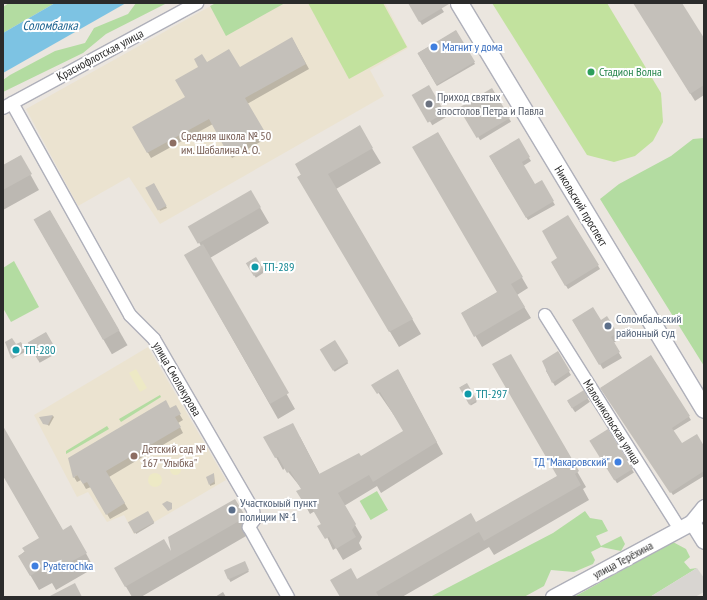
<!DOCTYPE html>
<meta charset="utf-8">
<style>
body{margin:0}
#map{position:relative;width:707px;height:600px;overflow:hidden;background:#ebe6df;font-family:"PT Sans Narrow",sans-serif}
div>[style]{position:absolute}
.education>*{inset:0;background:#ebe3d0}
.green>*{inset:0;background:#b3dca1;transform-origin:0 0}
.sand>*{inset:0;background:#ede9c5;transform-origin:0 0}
.round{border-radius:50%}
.pitch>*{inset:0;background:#c2e29e}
.plaza>*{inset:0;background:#d8d5d1}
.water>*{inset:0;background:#7dc3e3}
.shadow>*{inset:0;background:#0003;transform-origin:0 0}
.building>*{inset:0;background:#c4c0ba;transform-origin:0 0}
.roads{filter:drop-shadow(1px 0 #afb0ba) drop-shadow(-1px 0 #afb0ba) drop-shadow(0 1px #afb0ba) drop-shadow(0 -1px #afb0ba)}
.minor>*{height:12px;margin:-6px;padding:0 6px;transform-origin:6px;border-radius:6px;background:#fff}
.tertiary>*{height:15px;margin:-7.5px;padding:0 7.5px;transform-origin:7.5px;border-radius:7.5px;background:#fff}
.secondary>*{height:17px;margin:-8.5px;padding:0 8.5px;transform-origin:8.5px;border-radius:8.5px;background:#fff}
.dots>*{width:11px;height:11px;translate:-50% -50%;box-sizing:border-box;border:2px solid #fff;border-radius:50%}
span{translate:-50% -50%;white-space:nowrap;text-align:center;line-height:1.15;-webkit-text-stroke:4px #fff;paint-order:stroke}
.shop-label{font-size:12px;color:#366cbe}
.left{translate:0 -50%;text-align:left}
.right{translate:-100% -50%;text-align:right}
.street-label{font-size:12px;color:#2b2b2b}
.leisure-label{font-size:12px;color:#27864d}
.worship-label{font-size:12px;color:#5b616d}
.education-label{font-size:12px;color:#785e54}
.culture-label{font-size:12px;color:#0d838f}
.service-label{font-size:12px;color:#4e5e75}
.water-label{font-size:13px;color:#1b628f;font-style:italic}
.frame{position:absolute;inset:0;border:4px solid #2b2b2b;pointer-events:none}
</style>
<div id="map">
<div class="education">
<div style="clip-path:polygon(216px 3px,385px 3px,408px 48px,370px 70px,384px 96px,160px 224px,129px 177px,78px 206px,26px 109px)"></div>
<div style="clip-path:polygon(148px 347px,226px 480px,134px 534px,124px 515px,107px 522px,88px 492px,77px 497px,34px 415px)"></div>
</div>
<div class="green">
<div style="clip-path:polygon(9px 3px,55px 3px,3px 33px,3px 7px)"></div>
<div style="clip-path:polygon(136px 3px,167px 3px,106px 34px,83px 53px,3px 92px,3px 80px,10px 75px,55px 51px,85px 43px,94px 28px,128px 14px)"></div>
<div style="clip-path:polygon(216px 3px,285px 3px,226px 36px,210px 6px)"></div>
<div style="clip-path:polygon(704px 138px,704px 366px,600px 199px,619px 184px,671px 156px,693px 139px)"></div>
<div style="clip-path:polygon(14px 261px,39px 307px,11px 322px,3px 308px,3px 268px)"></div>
<div style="clip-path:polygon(160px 395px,161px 397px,121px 422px,119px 419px)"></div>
<div style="clip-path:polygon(107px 426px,109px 429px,66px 454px,66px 451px)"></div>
<div style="left:377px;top:491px;width:22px;height:20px;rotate:60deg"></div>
<div style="clip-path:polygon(585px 511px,590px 518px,602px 520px,608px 531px,596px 536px,601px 546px,621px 536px,625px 544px,621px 551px,601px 547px,591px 552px,595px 560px,593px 564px,574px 572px,551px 570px,544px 586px,524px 597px,430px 597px,553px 533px)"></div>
<div style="clip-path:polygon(673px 542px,686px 549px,690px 557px,684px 562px,690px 569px,697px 568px,650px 597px,574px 597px)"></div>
</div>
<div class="sand">
<div style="left:136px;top:369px;width:22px;height:8px;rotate:60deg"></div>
<div class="round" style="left:169.5px;top:463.5px;width:11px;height:11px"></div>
<div class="round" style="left:148px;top:473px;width:14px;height:14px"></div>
</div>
<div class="pitch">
<div style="clip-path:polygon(308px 3px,383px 3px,407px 47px,349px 79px)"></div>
<div style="clip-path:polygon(492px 3px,607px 3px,661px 93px,663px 122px,653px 141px,635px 156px,614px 162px,587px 155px)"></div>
</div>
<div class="plaza">
<div style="clip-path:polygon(697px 568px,704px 578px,704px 592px,695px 597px,650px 597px)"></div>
</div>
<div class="water">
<div style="clip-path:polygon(55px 3px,126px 3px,3px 73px,3px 33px)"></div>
</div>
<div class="shadow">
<div style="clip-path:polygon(409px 3px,438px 3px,444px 12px,422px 25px)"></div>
<div style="clip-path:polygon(634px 3px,681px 3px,704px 40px,704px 95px,695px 101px)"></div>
<div style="left:456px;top:31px;width:38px;height:44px;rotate:60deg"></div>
<div style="clip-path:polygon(292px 38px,309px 69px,247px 104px,267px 138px,232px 158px,213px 124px,151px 158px,134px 128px,186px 98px,207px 63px,239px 69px)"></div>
<div style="left:428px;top:87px;width:35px;height:16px;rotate:59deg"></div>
<div style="left:492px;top:90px;width:37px;height:36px;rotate:59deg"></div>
<div style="clip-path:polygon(359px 127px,381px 163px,336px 189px,421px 334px,399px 347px,298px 177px)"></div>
<div style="clip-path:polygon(438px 133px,528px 288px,517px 295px,531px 318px,482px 347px,462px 313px,498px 292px)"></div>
<div style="clip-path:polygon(518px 140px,531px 161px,523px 166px,534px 186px,541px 181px,555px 205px,528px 220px,490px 157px)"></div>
<div style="clip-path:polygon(20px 156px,39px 190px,3px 210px,3px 166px)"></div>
<div style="clip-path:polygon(154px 184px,167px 208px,160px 211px,147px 189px)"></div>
<div style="clip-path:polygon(251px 192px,269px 223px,210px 258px,295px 409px,278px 419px,185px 255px,201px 246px,191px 228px)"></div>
<div style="left:50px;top:211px;width:155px;height:18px;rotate:60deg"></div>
<div style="clip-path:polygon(568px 217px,600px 269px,568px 289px,552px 263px,559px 258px)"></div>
<div style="left:255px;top:258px;width:17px;height:10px;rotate:57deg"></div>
<div style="clip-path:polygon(607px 318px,620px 339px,613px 343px,622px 358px,603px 369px,573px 321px,600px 322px)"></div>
<div style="left:46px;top:333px;width:23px;height:20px;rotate:61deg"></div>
<div style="left:335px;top:342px;width:25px;height:16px;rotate:58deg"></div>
<div style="clip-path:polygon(21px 343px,25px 352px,12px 359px,15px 346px)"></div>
<div style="clip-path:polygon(557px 353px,571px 375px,555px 386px,546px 371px)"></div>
<div style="clip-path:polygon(510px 355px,586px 487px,583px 489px,589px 500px,494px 555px,489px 547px,402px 597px,341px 597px,357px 580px,476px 523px,558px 476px)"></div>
<div style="clip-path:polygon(651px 356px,691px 420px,673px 431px,682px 445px,704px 448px,704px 476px,673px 495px,601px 388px)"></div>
<div style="clip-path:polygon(398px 370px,443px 454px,381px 493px,377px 486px,344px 506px,362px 537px,359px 543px,362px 549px,343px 560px,336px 548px,333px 550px,315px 511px,310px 514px,298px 492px,302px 489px,285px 468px,283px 470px,265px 437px,300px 437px,320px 475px,361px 457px,405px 431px,373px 385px)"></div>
<div style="left:466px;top:384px;width:21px;height:7px;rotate:59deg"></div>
<div style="left:583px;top:392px;width:12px;height:18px;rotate:55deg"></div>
<div style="clip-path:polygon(175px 407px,183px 420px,178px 423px,183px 433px,109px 477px,128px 509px,110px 519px,91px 487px,86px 489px,81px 480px,77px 482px,74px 477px)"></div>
<div style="clip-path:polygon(54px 417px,49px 426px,41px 418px,53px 416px)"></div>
<div style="clip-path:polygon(3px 428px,63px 531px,71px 526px,94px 568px,56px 590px,52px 583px,39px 590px,19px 556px,40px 539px,3px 474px)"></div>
<div style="left:608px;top:431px;width:49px;height:20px;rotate:58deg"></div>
<div style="clip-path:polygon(214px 474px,215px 484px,210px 486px,210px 484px)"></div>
<div style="clip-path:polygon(234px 500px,253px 532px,141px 597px,132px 597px,115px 568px,173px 556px)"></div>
<div style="left:148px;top:513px;width:12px;height:21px;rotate:59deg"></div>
<div style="left:244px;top:563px;width:10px;height:21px;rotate:61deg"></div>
<div style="clip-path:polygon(223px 592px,226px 597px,215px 597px)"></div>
</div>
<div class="building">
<div style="clip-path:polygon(408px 3px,449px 3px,449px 4px,419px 22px)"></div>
<div style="clip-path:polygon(633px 3px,682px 3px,704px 38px,704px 85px,690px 94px)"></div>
<div style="left:456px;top:30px;width:37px;height:45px;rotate:59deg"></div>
<div style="clip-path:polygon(292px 37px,306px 64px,245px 98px,265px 132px,228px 154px,209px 119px,147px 153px,132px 127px,185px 97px,175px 80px,198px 67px,194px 59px,202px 54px,207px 62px,229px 49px,240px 67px)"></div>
<div style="left:429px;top:85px;width:32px;height:20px;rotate:60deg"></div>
<div style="left:492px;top:88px;width:35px;height:39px;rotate:59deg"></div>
<div style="clip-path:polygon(360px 125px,373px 148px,328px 174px,413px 319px,389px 332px,297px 177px,301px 175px,295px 164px)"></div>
<div style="clip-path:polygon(438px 132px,523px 277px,511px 284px,525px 307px,474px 337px,461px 313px,497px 292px,412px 147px)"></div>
<div style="clip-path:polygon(519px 138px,530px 157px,522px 162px,535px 184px,542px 180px,554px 201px,526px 218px,489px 156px)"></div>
<div style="clip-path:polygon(21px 155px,32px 174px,3px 190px,3px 165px)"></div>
<div style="left:154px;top:183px;width:26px;height:10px;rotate:61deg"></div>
<div style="left:251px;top:190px;width:20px;height:73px;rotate:60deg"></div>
<div style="left:50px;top:210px;width:139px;height:19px;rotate:60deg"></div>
<div style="clip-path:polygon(568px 215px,599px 265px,565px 286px,551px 262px,557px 258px,542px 231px)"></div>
<div style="left:203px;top:244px;width:172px;height:22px;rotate:60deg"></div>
<div style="left:256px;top:257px;width:15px;height:12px;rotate:58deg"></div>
<div style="clip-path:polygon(593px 307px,601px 320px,607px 316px,612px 324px,617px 333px,611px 337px,620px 352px,599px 365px,572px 320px)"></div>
<div style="left:46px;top:332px;width:20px;height:21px;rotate:60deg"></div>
<div style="clip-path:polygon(12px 338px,16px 344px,21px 342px,25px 350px,11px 358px,5px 342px)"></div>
<div style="left:335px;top:340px;width:25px;height:18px;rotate:58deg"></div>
<div style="clip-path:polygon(558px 351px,570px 371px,552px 383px,542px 361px)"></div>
<div style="clip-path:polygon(511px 354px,579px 471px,575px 474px,581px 485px,484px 541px,479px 532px,376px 592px,379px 597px,340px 597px,330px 580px,351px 568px,357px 579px,471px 513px,476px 522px,557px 476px,492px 364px)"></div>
<div style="clip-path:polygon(651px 355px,690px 416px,672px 428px,682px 443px,697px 434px,704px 446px,704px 471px,670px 493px,600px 388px)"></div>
<div style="clip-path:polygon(398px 369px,437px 442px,373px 482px,369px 475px,338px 493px,356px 524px,352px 530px,356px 537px,336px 549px,329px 537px,325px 539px,317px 526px,321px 524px,307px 500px,303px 502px,296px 491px,301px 489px,290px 471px,287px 473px,278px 457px,275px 458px,263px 437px,293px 423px,319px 474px,359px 453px,361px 456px,403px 431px,380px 392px,377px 394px,371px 385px)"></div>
<div style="left:467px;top:383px;width:20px;height:9px;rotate:60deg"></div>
<div style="left:584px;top:390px;width:9px;height:20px;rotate:58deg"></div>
<div style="clip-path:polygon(166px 400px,170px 408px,176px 405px,181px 414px,175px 417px,181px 427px,106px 471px,125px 503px,106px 515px,87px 482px,83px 484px,77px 475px,73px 478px,68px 458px)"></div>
<div style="clip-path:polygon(53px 415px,48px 425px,43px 424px,39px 417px)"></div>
<div style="clip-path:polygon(3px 426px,63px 530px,71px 525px,87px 553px,47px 575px,43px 568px,30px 576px,18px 556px,25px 552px,22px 548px,39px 538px,3px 476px)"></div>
<div style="left:608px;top:429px;width:47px;height:22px;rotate:58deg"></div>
<div style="clip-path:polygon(214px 473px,214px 482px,209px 485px,206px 477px)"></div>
<div style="clip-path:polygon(235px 499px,246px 517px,125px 587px,114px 568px,164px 539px,171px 551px,168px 537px)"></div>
<div style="clip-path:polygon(167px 501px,172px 503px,172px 509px,168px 511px,162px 504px)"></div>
<div style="left:148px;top:511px;width:13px;height:23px;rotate:61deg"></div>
<div style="left:245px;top:561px;width:10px;height:23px;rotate:66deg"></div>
<div style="clip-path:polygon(75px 583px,82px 597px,48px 597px)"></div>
</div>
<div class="roads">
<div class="minor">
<div style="left:12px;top:103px;width:243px;rotate:60.9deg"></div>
<div style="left:130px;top:315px;width:34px;rotate:45deg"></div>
<div style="left:154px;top:339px;width:198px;rotate:59.9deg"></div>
<div style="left:253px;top:510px;width:10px;rotate:84deg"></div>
<div style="left:254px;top:520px;width:9px;rotate:126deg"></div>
<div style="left:249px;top:527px;width:80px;rotate:60.9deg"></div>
<div style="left:3px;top:108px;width:221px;rotate:-28.4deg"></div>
<div style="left:545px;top:315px;width:253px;rotate:57.8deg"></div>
</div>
<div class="tertiary">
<div style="left:704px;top:507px;width:19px;rotate:129deg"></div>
<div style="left:692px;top:522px;width:22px;rotate:58deg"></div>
<div style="left:553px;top:597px;width:158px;rotate:-28.3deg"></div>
</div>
<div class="secondary">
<div style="left:459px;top:3px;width:474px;rotate:58.9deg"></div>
</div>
</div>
<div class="dots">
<div style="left:434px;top:47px;background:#3f7fe0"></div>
<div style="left:591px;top:72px;background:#2e9e5b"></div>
<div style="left:429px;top:104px;background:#6b7280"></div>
<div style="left:173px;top:143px;background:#8d6e63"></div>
<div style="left:255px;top:267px;background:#0f9aa8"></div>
<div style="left:608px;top:326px;background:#5c6f8a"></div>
<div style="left:16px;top:350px;background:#0f9aa8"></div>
<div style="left:468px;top:394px;background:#0f9aa8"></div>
<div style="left:134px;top:456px;background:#8d6e63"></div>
<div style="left:618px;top:462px;background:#3f7fe0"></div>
<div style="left:232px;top:510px;background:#5c6f8a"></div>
<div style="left:35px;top:566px;background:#3f7fe0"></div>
</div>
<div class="shop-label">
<span class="left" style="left:442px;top:47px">Магнит у дома</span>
<span class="right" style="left:610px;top:462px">ТД "Макаровский"</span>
<span class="left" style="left:43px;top:566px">Pyaterochka</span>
</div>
<div class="street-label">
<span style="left:100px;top:55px;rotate:-28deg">Краснофлотская улица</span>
<span style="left:581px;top:206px;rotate:59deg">Никольский проспект</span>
<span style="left:177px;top:379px;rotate:60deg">улица Смолокурова</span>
<span style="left:612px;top:422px;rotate:58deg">Малоникольская улица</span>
<span style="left:623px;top:560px;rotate:-28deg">улица Терёхина</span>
</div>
<div class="leisure-label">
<span class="left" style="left:599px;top:72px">Стадион Волна</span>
</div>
<div class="worship-label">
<span class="left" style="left:437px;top:104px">Приход святых<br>апостолов Петра и Павла</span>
</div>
<div class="education-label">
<span class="left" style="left:181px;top:143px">Средняя школа № 50<br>им. Шабалина А. О.</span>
<span class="left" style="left:142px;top:456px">Детский сад №<br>167 "Улыбка"</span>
</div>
<div class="culture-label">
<span class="left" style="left:263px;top:267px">ТП-289</span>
<span class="left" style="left:24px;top:350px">ТП-280</span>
<span class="left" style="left:476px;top:394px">ТП-297</span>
</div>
<div class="service-label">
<span class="left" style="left:616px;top:326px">Соломбальский<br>районный суд</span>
<span class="left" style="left:240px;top:510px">Участкоыый пункт<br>полиции № 1</span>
</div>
<div class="water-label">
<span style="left:50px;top:26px">Соломбалка</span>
</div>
<div class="frame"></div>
</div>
